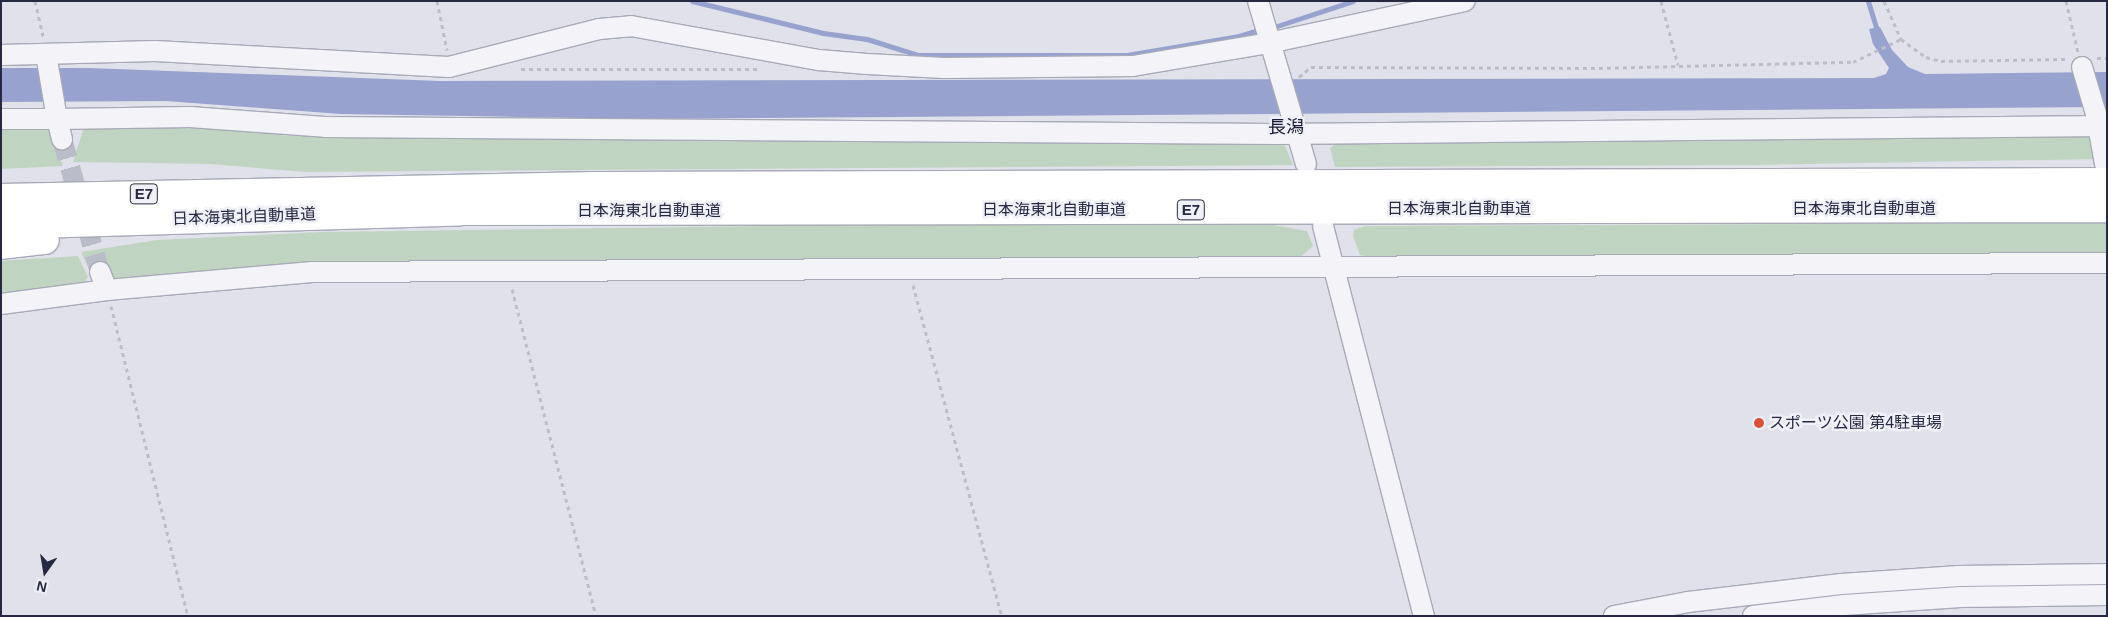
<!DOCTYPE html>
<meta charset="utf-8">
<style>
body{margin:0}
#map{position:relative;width:2108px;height:617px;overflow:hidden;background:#e0e1ea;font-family:Arial,"Noto Sans JP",sans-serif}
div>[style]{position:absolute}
.green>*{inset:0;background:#c0d5c1}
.water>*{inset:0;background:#97a2ce}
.stream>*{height:5px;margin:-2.5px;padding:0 2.5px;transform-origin:2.5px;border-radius:2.5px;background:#97a2ce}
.minor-tunnel>*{height:20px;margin-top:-10px;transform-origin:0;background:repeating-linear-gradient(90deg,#bbbcc9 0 20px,transparent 0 30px)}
.path>*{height:3px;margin-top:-1.5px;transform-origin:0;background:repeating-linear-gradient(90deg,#bebec9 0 4px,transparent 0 8px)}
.roads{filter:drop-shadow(1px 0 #a8aab8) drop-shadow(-1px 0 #a8aab8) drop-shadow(0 1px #a8aab8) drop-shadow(0 -1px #a8aab8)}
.minor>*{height:20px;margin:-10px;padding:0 10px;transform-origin:10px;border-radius:10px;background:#f3f3f8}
.highway>*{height:28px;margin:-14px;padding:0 14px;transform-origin:14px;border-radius:14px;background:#fff}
.dots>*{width:14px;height:14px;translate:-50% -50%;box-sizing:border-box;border:2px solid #f0f1f7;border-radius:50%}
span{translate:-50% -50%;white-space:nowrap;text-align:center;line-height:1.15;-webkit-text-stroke:5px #f0f1f7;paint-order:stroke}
.shield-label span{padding:1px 4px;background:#f0f1f7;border:1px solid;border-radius:4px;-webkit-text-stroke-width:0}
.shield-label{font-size:15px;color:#272943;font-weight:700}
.street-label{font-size:16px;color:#272943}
.poi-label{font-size:16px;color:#272943}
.left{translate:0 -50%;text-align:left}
.neighbourhood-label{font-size:18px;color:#191a34}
.frame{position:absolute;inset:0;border:2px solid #272943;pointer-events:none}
.north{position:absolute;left:20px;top:547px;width:50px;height:50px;-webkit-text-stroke:4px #f0f1f7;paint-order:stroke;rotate:193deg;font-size:14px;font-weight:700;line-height:20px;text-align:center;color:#272943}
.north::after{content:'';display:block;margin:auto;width:18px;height:22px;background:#272943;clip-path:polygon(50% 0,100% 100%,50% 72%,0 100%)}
</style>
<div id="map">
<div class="green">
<div style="clip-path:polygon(181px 125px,291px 136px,1282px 139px,1293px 165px,305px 172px,210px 164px,73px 162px,84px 127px)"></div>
<div style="clip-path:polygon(1px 126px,51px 129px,63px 166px,1px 169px)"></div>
<div style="clip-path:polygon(1346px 136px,2089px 136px,2097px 159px,1754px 165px,1335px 167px,1330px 148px)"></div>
<div style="clip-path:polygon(2107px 223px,2107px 268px,1386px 260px,1360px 255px,1353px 236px,1354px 230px,1365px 226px)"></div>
<div style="clip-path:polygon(842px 225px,1273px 225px,1307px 231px,1313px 246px,1296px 261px,122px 285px,107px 271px,87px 265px,81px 252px,157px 240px,322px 232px)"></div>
<div style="clip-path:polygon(78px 256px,88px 277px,81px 286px,1px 296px,1px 261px)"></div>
</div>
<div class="water">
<div style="clip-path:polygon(1880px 27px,1892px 50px,1908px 67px,1925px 74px,2107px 72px,2107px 107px,652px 119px,341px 114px,166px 101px,1px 102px,1px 68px,89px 68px,440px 81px,1874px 78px,1886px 74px,1889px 68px,1873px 44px,1869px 29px)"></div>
</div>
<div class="stream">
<div style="left:692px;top:1px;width:135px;rotate:13.7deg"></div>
<div style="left:823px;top:33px;width:44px;rotate:7.8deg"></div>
<div style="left:867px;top:39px;width:53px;rotate:17.4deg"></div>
<div style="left:918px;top:55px;width:209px"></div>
<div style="left:1127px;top:55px;width:114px;rotate:-9.6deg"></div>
<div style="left:1239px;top:36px;width:24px;rotate:-17deg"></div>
<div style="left:1868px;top:1px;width:34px;rotate:73deg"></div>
<div style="left:1271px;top:28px;width:86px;rotate:-18.2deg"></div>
</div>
<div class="minor-tunnel">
<div style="left:62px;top:139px;width:138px;rotate:74.1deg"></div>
</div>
<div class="path">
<div style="left:35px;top:1px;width:36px;rotate:77deg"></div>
<div style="left:437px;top:1px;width:50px;rotate:78.5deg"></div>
<div style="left:1661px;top:1px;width:66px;rotate:75.1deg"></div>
<div style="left:1884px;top:1px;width:42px;rotate:65.9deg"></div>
<div style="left:1901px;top:39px;width:31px;rotate:36deg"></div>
<div style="left:1926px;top:57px;width:16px;rotate:15deg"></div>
<div style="left:1941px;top:61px;width:125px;rotate:-0.9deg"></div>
<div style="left:2066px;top:1px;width:52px;rotate:76.8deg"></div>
<div style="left:2097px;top:58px;width:10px"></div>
<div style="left:521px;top:69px;width:239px"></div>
<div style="left:1299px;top:77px;width:16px;rotate:-40deg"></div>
<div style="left:1311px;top:67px;width:288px;rotate:0.2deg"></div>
<div style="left:1599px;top:68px;width:254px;rotate:-1.4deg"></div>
<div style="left:1853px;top:62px;width:53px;rotate:-25.6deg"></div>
<div style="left:913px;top:285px;width:343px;rotate:75deg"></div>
<div style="left:512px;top:289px;width:338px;rotate:75.6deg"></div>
<div style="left:111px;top:306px;width:319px;rotate:76.1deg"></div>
</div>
<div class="roads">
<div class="minor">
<div style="left:1258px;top:1px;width:170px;rotate:73.6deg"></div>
<div style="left:46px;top:54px;width:66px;rotate:80.4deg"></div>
<div style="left:57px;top:119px;width:133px;rotate:-0.9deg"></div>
<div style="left:190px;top:117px;width:135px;rotate:4.2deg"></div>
<div style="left:325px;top:127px;width:951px;rotate:0.42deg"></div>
<div style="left:1276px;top:134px;width:831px;rotate:-0.55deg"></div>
<div style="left:1px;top:55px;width:154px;rotate:-1.5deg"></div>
<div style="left:155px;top:51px;width:294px;rotate:3.1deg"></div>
<div style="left:449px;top:67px;width:155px;rotate:-14.2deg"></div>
<div style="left:599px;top:29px;width:32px;rotate:-5deg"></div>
<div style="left:631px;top:26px;width:191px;rotate:10.3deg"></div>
<div style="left:819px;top:60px;width:48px;rotate:4.8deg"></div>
<div style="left:867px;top:64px;width:77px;rotate:3deg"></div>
<div style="left:944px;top:68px;width:189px;rotate:-0.6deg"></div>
<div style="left:1133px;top:66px;width:138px;rotate:-9.6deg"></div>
<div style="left:1269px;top:43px;width:200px;rotate:-12.1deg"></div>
<div style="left:2082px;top:67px;width:49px;rotate:73.4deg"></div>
<div style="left:2096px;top:114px;width:51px;rotate:79.8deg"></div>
<div style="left:1px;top:119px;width:56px"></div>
<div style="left:57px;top:119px;width:21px;rotate:76deg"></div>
<div style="left:1323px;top:226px;width:403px;rotate:75.5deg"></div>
<div style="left:100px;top:272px;width:19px;rotate:69deg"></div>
<div style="left:1px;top:304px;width:107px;rotate:-7.5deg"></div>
<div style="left:107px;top:290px;width:206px;rotate:-5deg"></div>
<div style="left:312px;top:272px;width:1795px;rotate:-0.29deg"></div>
<div style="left:1614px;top:616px;width:75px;rotate:-10.7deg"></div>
<div style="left:1688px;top:602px;width:154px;rotate:-6.7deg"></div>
<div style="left:1841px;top:584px;width:118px;rotate:-3.9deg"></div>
<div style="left:1959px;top:576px;width:148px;rotate:-0.8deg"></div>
<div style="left:1753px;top:616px;width:92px;rotate:-6.9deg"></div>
<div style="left:1844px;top:605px;width:117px;rotate:-3.9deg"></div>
<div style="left:1961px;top:597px;width:146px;rotate:-0.8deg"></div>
</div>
<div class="highway">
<div style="left:1px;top:198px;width:594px;rotate:-1.16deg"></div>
<div style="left:595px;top:186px;width:1512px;rotate:-0.15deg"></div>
<div style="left:1px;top:225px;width:459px;rotate:-1.7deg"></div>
<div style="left:460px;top:211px;width:1647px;rotate:-0.1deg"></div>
<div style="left:1px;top:245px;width:44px;rotate:-6.5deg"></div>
</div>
</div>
<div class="dots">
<div style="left:1759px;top:423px;background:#db5039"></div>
</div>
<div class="shield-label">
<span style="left:144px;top:194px">E7</span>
<span style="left:1191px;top:210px">E7</span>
</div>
<div class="street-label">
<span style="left:1459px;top:209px">日本海東北自動車道</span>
<span style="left:1864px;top:209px">日本海東北自動車道</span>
<span style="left:1054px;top:210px">日本海東北自動車道</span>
<span style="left:649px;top:211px">日本海東北自動車道</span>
<span style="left:244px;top:217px;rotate:-2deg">日本海東北自動車道</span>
</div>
<div class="poi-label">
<span class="left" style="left:1769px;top:423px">スポーツ公園 第4駐車場</span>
</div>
<div class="neighbourhood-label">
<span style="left:1286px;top:127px">長潟</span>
</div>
<div class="frame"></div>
<div class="north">N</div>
</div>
